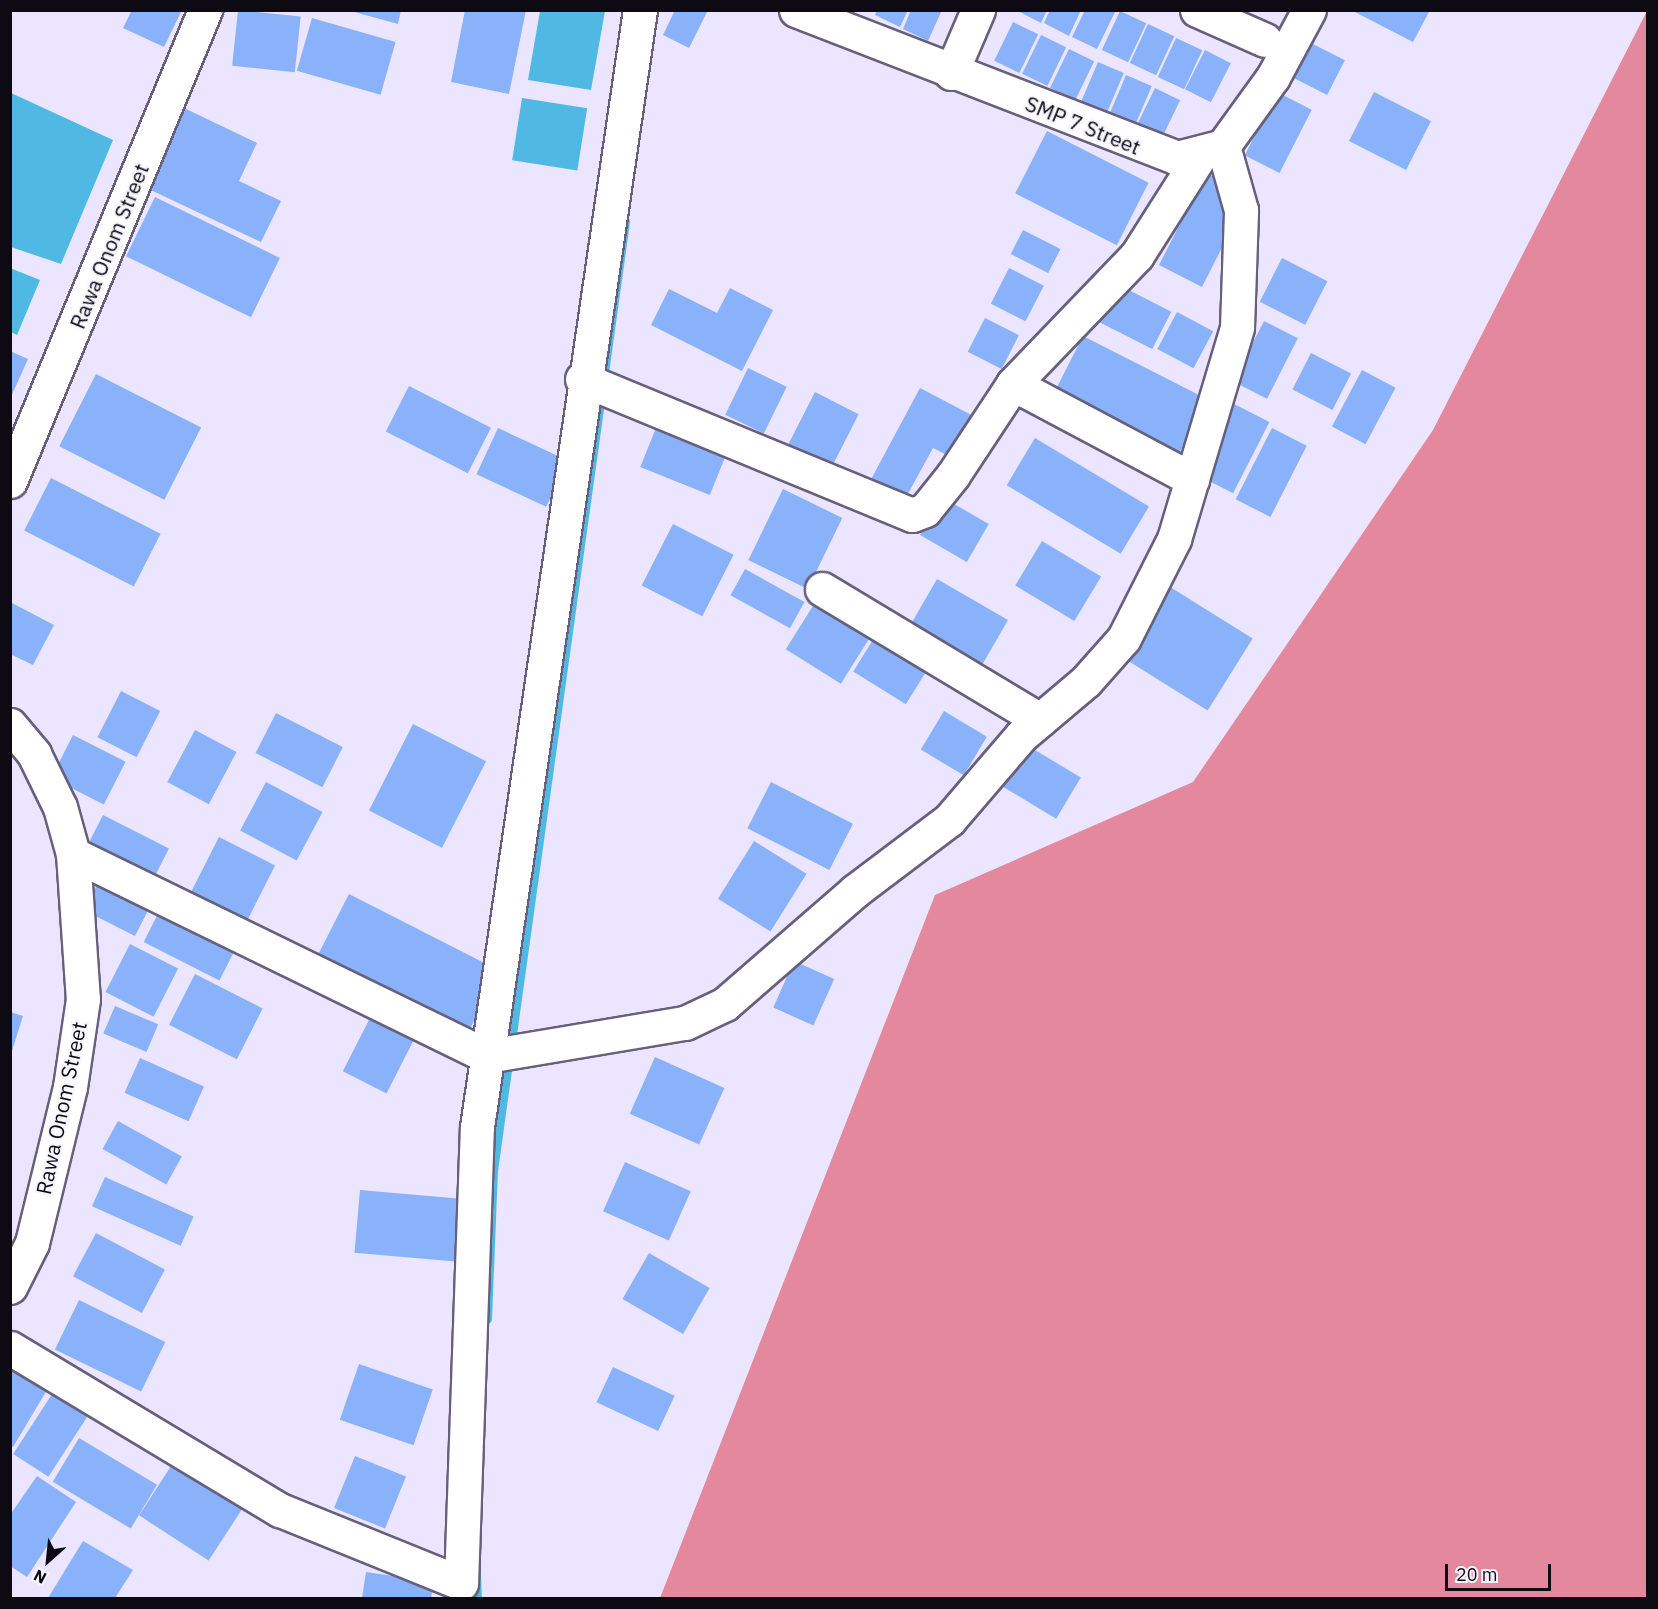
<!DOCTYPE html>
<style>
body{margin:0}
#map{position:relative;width:1658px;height:1609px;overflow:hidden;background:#ebe5ff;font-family:"IBM Plex Sans",sans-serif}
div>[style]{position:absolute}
.forest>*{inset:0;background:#e4889d}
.water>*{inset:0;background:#4fb9e4;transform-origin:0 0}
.stream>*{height:10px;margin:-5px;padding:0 5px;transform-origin:5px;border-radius:5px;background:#4fb9e4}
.building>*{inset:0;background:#8ab2fb;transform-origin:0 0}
.roads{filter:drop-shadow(2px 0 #67607c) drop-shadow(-2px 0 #67607c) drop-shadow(0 2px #67607c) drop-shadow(0 -2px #67607c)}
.street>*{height:33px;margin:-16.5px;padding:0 16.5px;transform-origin:16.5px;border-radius:16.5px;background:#fff}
span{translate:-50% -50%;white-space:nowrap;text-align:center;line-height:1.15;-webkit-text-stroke:4.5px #f7f6fc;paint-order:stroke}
.street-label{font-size:21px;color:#0d0a14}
.frame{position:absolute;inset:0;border:12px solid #0d0a14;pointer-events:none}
.north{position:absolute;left:18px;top:1531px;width:60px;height:60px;-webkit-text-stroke:4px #f7f6fc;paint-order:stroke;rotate:207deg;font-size:16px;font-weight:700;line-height:24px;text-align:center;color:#0d0a14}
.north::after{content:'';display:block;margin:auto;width:21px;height:27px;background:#0d0a14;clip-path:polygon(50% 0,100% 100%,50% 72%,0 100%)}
.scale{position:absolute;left:1445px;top:1564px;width:106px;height:27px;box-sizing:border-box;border:3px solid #0d0a14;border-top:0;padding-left:8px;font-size:18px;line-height:21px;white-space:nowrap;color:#0d0a14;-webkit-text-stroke:4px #f7f6fc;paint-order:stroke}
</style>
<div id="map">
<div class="forest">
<div style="clip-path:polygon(1647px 11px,1647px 1598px,660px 1598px,935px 895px,1193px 782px,1433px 430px)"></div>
</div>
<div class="water">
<div style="clip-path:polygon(540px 11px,605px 11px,591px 90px,528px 80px)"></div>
<div style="clip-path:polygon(11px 93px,113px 140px,61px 264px,11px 247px)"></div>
<div style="left:522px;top:98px;width:66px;height:63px;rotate:9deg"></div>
<div style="clip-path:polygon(10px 268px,40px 280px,17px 335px,11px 332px)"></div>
</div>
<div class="stream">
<div style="left:487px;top:1319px;width:148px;rotate:-87.7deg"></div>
<div style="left:493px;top:1171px;width:958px;rotate:-82.08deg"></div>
<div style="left:476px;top:1575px;width:23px;rotate:88deg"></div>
</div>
<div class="building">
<div style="clip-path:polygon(132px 10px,182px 10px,164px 47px,123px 28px)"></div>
<div style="left:238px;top:10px;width:63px;height:56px;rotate:6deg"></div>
<div style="clip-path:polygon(347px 10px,401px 10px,398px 24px)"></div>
<div style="clip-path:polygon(465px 10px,526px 10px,509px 94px,451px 82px)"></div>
<div style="clip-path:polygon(675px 10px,707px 12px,689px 48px,663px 35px)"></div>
<div style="clip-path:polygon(877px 10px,908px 10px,900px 27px,875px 15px)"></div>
<div style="clip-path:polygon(911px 10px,942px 10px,928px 41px,903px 29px)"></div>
<div style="clip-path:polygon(1016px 10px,1047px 10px,1041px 23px)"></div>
<div style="clip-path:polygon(1050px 10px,1081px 10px,1069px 36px,1044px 23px)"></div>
<div style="clip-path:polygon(1085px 10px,1116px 10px,1097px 49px,1072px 37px)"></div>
<div style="clip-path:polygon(1351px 10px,1430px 10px,1413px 42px)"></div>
<div style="left:1120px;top:11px;width:29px;height:43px;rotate:25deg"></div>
<div style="left:312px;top:18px;width:87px;height:55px;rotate:16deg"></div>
<div style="left:1013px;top:22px;width:28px;height:43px;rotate:26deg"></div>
<div style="left:1148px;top:24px;width:29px;height:43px;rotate:25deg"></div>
<div style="left:1041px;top:35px;width:28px;height:43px;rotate:26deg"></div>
<div style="left:1176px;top:38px;width:29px;height:43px;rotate:25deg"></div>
<div style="left:1303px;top:39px;width:47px;height:39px;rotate:27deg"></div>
<div style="left:1069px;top:49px;width:28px;height:43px;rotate:26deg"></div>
<div style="left:1205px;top:50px;width:29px;height:44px;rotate:27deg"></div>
<div style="left:1098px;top:62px;width:28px;height:43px;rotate:23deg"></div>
<div style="left:1126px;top:75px;width:28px;height:42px;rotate:23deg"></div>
<div style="left:1155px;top:88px;width:28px;height:43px;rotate:26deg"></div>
<div style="left:1277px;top:92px;width:39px;height:71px;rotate:27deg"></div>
<div style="left:1374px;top:92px;width:64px;height:55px;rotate:27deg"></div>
<div style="clip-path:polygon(184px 108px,257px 143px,239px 181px,281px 201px,261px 242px,136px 183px,166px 147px)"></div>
<div style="left:1047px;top:131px;width:114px;height:70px;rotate:27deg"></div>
<div style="clip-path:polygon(1206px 173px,1227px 184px,1234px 224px,1202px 287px,1159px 265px)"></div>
<div style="left:155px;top:197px;width:139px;height:66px;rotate:26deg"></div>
<div style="left:1023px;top:230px;width:42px;height:27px;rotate:27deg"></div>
<div style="left:1282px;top:258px;width:51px;height:49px;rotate:27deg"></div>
<div style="left:1009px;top:268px;width:39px;height:40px;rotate:27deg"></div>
<div style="left:1117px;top:284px;width:61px;height:42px;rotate:27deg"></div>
<div style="clip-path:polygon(730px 288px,773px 310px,742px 371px,651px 325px,669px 289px,717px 313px)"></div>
<div style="left:1177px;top:312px;width:41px;height:42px;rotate:28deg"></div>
<div style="left:985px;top:318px;width:38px;height:38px;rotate:27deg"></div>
<div style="left:1264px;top:321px;width:38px;height:68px;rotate:27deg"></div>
<div style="left:1083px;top:336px;width:139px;height:63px;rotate:27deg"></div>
<div style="clip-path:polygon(10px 351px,28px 359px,10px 399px)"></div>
<div style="left:1311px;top:353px;width:45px;height:41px;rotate:27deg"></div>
<div style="left:748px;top:368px;width:43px;height:52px;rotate:26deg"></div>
<div style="left:1362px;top:370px;width:38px;height:64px;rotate:28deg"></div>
<div style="left:96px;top:374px;width:118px;height:81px;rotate:27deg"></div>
<div style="left:409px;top:386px;width:92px;height:51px;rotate:27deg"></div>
<div style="clip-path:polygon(920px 388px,981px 420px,959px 461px,933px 448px,904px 501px,869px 483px)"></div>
<div style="left:815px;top:392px;width:49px;height:64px;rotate:27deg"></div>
<div style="left:1232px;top:403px;width:42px;height:80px;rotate:27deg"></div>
<div style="left:498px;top:428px;width:77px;height:51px;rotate:25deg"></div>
<div style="left:656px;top:428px;width:75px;height:42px;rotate:22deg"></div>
<div style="left:1272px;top:428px;width:39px;height:80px;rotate:27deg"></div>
<div style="left:1035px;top:438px;width:133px;height:55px;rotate:31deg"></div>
<div style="left:51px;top:478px;width:123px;height:59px;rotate:27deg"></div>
<div style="left:783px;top:489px;width:66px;height:79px;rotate:26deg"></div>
<div style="left:942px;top:497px;width:54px;height:44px;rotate:30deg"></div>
<div style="left:673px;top:524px;width:68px;height:69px;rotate:27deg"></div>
<div style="left:1042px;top:541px;width:69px;height:52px;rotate:31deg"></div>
<div style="left:745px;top:569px;width:68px;height:30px;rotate:29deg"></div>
<div style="left:937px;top:579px;width:82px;height:67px;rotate:30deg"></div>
<div style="left:1167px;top:585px;width:101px;height:85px;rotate:32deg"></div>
<div style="left:816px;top:601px;width:65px;height:57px;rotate:32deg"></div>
<div style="clip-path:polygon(10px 602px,54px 625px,33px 665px,10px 654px)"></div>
<div style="left:876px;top:635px;width:62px;height:43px;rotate:32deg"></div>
<div style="left:121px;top:691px;width:44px;height:52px;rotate:27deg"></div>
<div style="left:944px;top:711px;width:50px;height:45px;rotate:31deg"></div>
<div style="left:276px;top:713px;width:75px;height:45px;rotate:27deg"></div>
<div style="left:413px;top:724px;width:82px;height:97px;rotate:27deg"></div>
<div style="left:195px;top:730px;width:47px;height:59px;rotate:28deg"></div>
<div style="left:73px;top:735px;width:59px;height:48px;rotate:27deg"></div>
<div style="left:1020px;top:741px;width:71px;height:48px;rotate:31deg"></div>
<div style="left:266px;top:782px;width:64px;height:55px;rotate:28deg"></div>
<div style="left:771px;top:782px;width:92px;height:52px;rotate:27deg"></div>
<div style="left:103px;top:815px;width:74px;height:37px;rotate:27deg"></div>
<div style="left:219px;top:837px;width:63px;height:63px;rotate:27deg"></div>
<div style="left:754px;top:841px;width:62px;height:68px;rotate:32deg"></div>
<div style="left:100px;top:879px;width:57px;height:35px;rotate:27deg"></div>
<div style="left:349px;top:894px;width:169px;height:68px;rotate:27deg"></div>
<div style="left:165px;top:900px;width:85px;height:47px;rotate:27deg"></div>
<div style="left:130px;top:944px;width:54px;height:54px;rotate:27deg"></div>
<div style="left:794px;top:961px;width:44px;height:51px;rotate:24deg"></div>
<div style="left:195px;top:974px;width:76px;height:57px;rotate:27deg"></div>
<div style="left:115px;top:1006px;width:47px;height:30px;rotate:23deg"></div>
<div style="clip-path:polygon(10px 1012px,23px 1016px,11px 1054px,10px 1054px)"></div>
<div style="left:371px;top:1016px;width:49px;height:62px;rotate:27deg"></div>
<div style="left:655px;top:1057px;width:76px;height:62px;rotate:24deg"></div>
<div style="left:140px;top:1058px;width:70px;height:38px;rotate:24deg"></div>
<div style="left:118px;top:1121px;width:73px;height:32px;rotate:29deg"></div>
<div style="left:625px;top:1162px;width:72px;height:54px;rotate:24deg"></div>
<div style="left:105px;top:1177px;width:97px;height:32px;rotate:24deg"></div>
<div style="left:360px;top:1190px;width:101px;height:63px;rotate:5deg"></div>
<div style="left:96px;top:1233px;width:78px;height:49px;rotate:28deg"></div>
<div style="left:649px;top:1253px;width:70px;height:53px;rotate:30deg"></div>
<div style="left:79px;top:1300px;width:96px;height:55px;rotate:26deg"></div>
<div style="left:359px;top:1364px;width:78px;height:59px;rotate:19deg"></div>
<div style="left:613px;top:1367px;width:68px;height:39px;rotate:25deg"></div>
<div style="clip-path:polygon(10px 1368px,47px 1390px,13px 1447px,10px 1446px)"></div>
<div style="left:54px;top:1391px;width:42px;height:75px;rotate:33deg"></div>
<div style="left:79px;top:1438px;width:91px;height:51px;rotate:31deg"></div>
<div style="left:355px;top:1456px;width:55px;height:56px;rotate:22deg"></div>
<div style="left:175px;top:1460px;width:83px;height:66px;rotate:33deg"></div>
<div style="clip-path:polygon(37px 1476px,76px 1502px,27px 1577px,10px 1566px,10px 1515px)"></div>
<div style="clip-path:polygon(83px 1541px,133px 1570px,115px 1598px,48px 1598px)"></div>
<div style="clip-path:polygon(366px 1572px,434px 1582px,431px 1598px,362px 1598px)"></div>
</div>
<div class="roads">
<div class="street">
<div style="left:796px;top:10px;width:409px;rotate:21.2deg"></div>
<div style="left:1177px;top:158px;width:48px;rotate:-14.6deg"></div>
<div style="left:1223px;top:146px;width:85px;rotate:-54.1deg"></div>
<div style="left:1273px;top:77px;width:76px;rotate:-61.8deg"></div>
<div style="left:1197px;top:10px;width:74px;rotate:23.8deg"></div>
<div style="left:951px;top:73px;width:69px;rotate:-66.8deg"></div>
<div style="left:582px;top:379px;width:357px;rotate:22.4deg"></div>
<div style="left:912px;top:515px;width:14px;rotate:-21deg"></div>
<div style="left:925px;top:510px;width:45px;rotate:-51.3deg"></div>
<div style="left:953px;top:475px;width:109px;rotate:-56.6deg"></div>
<div style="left:1013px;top:384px;width:179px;rotate:-46.1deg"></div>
<div style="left:1137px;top:255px;width:120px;rotate:-57.6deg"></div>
<div style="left:1013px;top:384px;width:203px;rotate:28deg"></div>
<div style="left:10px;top:481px;width:510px;rotate:-67.51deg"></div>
<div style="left:822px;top:589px;width:254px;rotate:31deg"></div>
<div style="left:10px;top:725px;width:38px;rotate:50deg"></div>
<div style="left:34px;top:754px;width:59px;rotate:63.9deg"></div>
<div style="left:60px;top:807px;width:49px;rotate:74.5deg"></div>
<div style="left:73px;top:854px;width:145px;rotate:86.1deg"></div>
<div style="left:83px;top:999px;width:89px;rotate:98.4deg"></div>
<div style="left:70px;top:1087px;width:161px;rotate:103.7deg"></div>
<div style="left:32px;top:1243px;width:49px;rotate:116.6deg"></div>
<div style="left:73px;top:854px;width:461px;rotate:26deg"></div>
<div style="left:487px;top:1056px;width:201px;rotate:-9.5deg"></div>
<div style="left:685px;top:1023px;width:44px;rotate:-25.4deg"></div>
<div style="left:725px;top:1004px;width:172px;rotate:-41deg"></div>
<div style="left:855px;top:891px;width:118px;rotate:-37.1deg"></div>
<div style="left:949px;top:820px;width:111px;rotate:-49.4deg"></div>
<div style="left:1021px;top:736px;width:85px;rotate:-40.2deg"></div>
<div style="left:1086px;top:681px;width:57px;rotate:-48.5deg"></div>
<div style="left:1124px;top:638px;width:111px;rotate:-63.2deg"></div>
<div style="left:1174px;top:539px;width:221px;rotate:-73.4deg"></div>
<div style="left:1237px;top:327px;width:117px;rotate:-88deg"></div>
<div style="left:1241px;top:210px;width:66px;rotate:-105.7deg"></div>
<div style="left:10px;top:1348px;width:315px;rotate:31deg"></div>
<div style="left:280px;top:1510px;width:195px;rotate:22deg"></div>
<div style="left:461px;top:1583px;width:456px;rotate:-88deg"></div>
<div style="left:477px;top:1127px;width:1129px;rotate:-81.7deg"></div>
</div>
</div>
<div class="street-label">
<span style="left:1083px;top:125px;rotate:22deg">SMP 7 Street</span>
<span style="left:109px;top:246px;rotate:-68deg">Rawa Onom Street</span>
<span style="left:61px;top:1108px;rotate:-78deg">Rawa Onom Street</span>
</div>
<div class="frame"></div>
<div class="north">N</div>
<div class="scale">20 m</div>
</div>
